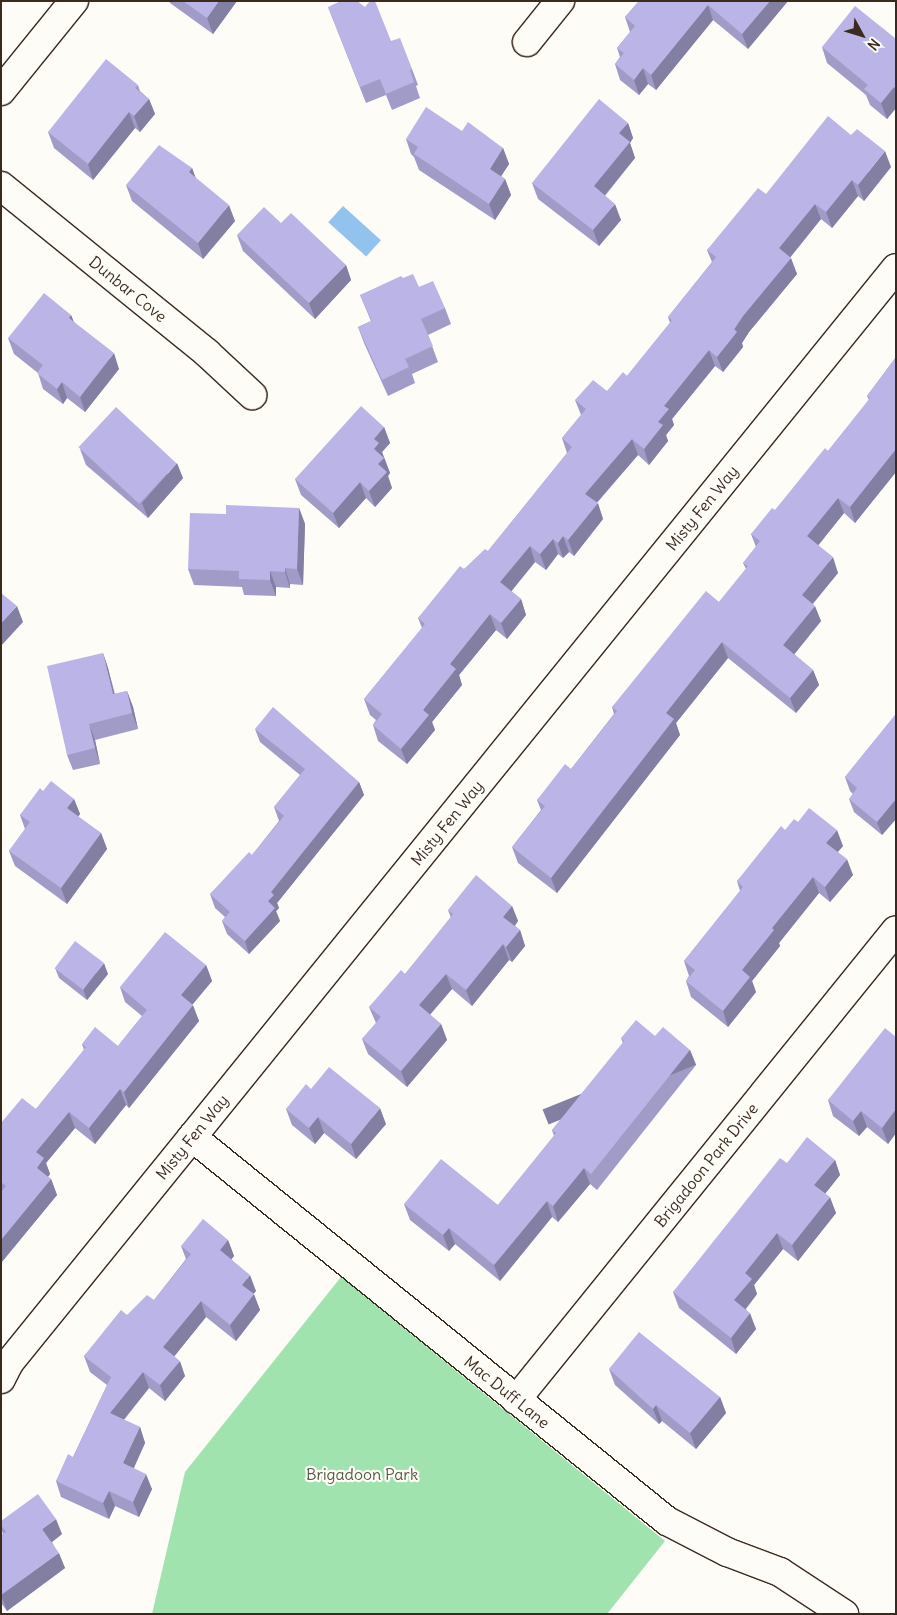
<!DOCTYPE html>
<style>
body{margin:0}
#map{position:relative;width:897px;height:1615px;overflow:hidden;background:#fdfcf7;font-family:Delius,sans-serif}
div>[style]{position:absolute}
.green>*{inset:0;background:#a0e3ae}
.water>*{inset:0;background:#92c3ee;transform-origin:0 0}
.roads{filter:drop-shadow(1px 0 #3b2a1e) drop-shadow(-1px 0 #3b2a1e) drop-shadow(0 1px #3b2a1e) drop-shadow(0 -1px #3b2a1e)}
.minor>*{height:28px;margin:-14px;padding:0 14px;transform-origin:14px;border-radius:14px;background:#fdfcf7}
.wall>*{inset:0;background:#a19cc7}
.shaded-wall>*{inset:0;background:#837fa2;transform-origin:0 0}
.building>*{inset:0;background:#bbb5e7;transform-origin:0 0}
span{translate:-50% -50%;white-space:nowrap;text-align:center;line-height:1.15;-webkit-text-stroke:4.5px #fdfcf7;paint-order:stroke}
.street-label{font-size:16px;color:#3b2a1e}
.park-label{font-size:16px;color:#545842}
.frame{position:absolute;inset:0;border:2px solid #3b2a1e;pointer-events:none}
.north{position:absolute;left:837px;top:10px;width:50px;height:50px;-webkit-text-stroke:4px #fdfcf7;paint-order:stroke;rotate:129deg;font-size:14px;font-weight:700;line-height:20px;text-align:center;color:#3b2a1e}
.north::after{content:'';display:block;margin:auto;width:18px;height:22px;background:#3b2a1e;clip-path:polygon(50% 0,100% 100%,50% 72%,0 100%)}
</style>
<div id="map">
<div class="green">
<div style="clip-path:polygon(341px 1277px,665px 1541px,607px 1614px,152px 1614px,185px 1472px)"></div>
</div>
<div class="water">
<div style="left:343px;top:206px;width:51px;height:22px;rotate:42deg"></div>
</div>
<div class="roads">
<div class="minor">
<div style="left:527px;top:42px;width:53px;rotate:-51.2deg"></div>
<div style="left:1px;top:91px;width:116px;rotate:-51deg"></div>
<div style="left:1px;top:186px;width:265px;rotate:39deg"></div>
<div style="left:207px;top:353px;width:62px;rotate:43deg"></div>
<div style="left:192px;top:1137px;width:611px;rotate:38.95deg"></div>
<div style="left:667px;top:1521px;width:68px;rotate:27.3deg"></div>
<div style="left:727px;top:1552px;width:57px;rotate:20.7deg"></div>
<div style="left:780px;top:1572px;width:77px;rotate:33.3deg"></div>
<div style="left:1px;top:1379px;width:18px;rotate:-63deg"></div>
<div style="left:9px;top:1363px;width:1409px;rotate:-50.99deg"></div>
<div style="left:516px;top:1400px;width:604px;rotate:-51.04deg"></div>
</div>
</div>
<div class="wall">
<div style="clip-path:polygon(169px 1px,237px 1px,213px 34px,170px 3px)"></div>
<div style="clip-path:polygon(639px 1px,788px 1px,748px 49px,713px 20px,656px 90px,648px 84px,639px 95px,620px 80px,615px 64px,620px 57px,617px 48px,630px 32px,625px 17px)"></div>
<div style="clip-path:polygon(328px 7px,391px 41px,412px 69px,418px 85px,416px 86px,420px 98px,392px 110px,386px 95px,366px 103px)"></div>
<div style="clip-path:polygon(896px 37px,896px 108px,887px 119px,870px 105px,866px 95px,827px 63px,822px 47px,895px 38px)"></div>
<div style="clip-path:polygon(138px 85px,140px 91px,149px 99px,155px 114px,140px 132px,135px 128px,93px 180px,54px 148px,48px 132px)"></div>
<div style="clip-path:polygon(628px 123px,633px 138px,630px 143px,635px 158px,605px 196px,621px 220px,599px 246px,538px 199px,532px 183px)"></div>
<div style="clip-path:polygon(462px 131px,503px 148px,509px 164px,501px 176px,505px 179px,511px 195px,495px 220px,419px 170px,414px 157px,411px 154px,406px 139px)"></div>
<div style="clip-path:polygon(891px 167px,864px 201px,858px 196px,832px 228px,821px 219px,790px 257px,797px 274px,749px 332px,742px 343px,743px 347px,723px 372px,715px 366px,672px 419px,674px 425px,666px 435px,668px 441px,649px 465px,638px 455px,597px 503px,603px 519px,574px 556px,569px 552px,563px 558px,558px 554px,546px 570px,535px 562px,511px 591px,521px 599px,526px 615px,507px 639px,496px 630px,459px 675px,462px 685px,432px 722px,435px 730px,407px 764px,378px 741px,373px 725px,376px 720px,370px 715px,364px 699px,422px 628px,418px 618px,464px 569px,488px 551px,567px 453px,562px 438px,581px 415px,575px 400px,607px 391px,627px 376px,670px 323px,668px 317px,712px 262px,707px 250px,766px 194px)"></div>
<div style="clip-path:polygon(192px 168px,195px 177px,235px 221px,203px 259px,132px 201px,126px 185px)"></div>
<div style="clip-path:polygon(281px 223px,346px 265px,351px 280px,315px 319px,243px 251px,237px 235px)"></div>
<div style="clip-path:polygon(403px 278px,419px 287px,445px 308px,451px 324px,428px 335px,438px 362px,412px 374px,415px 383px,388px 396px,364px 343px,358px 327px,371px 321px,360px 295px)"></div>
<div style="clip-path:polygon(71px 315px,74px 322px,119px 369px,85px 412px,67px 398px,63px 404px,43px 389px,38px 373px,14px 354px,8px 338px)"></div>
<div style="clip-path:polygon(896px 357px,896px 472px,855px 523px,844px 513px,818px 545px,838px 573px,813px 604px,821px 621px,794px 654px,813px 670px,819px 685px,796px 713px,728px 658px,676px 723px,680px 735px,557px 893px,518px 863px,512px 847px,541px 810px,537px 800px,571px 769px,614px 714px,612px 707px,719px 602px,746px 569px,743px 563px,756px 547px,751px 534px,775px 510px,828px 451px,869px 400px,867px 396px)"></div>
<div style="clip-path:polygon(384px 427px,390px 443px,382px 452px,390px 473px,388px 476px,392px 488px,375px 507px,366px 498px,339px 528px,301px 495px,295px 479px)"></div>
<div style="clip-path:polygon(80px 449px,183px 478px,148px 518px,86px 465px)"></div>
<div style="clip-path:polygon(299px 508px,305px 524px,303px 585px,290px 584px,290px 588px,276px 587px,276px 596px,244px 595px,242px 587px,194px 585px,188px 569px,226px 514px)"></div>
<div style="clip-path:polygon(103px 653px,108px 668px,115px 694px,127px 691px,133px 707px,138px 729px,95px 740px,100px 764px,73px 770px,67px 755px)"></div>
<div style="clip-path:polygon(896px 714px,896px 819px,882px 835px,854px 812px,849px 799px,853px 794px,850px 791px,845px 777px)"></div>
<div style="clip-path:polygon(255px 729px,359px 782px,364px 795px,277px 903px,279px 908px,276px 911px,280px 921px,249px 954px,227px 934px,222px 921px,225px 917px,215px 908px,210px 894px,252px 855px,279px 821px,274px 807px,300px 775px,260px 742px)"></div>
<div style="clip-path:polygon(43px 791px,74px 799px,80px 814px,78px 817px,101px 833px,107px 849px,67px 904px,15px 866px,9px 851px,25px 829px,20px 815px)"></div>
<div style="clip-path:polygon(798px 822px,843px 846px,838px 852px,853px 875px,830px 902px,819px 893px,779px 943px,780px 946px,752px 981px,756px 992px,728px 1027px,691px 997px,686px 981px,689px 976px,684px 961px,740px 891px,737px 881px,785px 830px)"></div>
<div style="clip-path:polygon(512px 906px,518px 921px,515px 926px,520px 930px,525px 946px,512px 962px,509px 960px,472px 1006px,452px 989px,430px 1015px,441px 1024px,447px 1040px,407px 1087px,368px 1054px,362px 1039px,376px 1023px,369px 1007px,405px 974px,451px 918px,448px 910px)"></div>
<div style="clip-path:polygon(206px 965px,212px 981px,192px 1005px,199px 1021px,129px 1108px,126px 1105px,95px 1144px,75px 1128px,46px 1163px,50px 1174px,48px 1177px,51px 1179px,57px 1195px,1px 1263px,1px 1123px,36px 1109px,84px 1050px,82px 1044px,118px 1046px,142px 1016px,125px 1002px,120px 987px)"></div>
<div style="clip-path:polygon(55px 968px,108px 974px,87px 1000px,59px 978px)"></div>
<div style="clip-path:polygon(655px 1036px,690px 1050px,696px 1065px,597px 1190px,590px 1184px,558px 1222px,552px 1217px,500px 1281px,455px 1244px,449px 1251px,410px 1220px,404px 1204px,498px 1205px,554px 1136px,552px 1130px,623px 1043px,621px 1038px)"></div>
<div style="clip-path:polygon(896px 1037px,896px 1133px,888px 1144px,867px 1127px,859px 1136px,833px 1116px,828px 1100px)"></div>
<div style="clip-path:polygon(311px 1089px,386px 1124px,356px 1159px,324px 1133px,315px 1144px,292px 1125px,286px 1109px)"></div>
<div style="clip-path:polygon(835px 1160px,840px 1175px,825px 1194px,836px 1213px,798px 1261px,783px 1249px,754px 1285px,757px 1294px,746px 1309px,756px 1329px,736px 1354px,679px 1308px,673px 1292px,787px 1163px)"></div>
<div style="clip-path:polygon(228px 1240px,234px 1256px,231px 1259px,256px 1291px,253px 1294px,260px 1310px,236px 1341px,206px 1317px,174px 1356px,185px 1376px,165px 1401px,149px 1388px,124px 1420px,140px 1427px,145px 1443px,134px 1468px,152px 1489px,139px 1517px,115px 1506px,109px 1519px,61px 1497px,56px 1481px,73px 1457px,107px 1385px,90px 1372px,84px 1356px,127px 1315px,154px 1300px,186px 1259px,181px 1246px)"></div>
<div style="clip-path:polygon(609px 1369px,720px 1397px,726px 1413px,696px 1449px,662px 1421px,659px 1424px,615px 1385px)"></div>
<div style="clip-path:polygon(1px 1521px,62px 1534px,52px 1542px,65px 1568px,7px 1611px,1px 1603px,1px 1535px,3px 1534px,1px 1528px)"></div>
</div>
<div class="shaded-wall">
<div style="clip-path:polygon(219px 1px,237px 1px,213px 34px,207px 18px)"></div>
<div style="clip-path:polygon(770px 1px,788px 1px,748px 49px,742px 34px)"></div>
<div style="clip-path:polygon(708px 5px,713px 20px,656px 90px,651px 75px)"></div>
<div style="clip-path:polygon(643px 68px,648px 84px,639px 95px,634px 80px)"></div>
<div style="clip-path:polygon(894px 87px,896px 91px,896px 108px,887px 119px,881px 103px)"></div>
<div style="clip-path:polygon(149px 99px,155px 114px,140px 132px,134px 116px)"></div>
<div style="clip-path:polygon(129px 112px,135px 128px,93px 180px,88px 164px)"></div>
<div style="clip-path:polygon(628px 123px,633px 138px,630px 143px,635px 158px,599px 202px,594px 186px,619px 133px)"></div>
<div style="clip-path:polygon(503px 148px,509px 164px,496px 184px,490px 169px)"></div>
<div style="clip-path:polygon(885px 151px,891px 167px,864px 201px,858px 185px)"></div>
<div style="clip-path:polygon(192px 168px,198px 184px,189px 172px)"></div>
<div style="clip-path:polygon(505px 179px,511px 195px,495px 220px,489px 204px)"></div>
<div style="clip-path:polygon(852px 180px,858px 196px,832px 228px,826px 212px)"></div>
<div style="clip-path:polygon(615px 204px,621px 220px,599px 246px,593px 230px)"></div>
<div style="clip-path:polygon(815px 204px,821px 219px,785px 264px,779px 248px)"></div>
<div style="clip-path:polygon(229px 205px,235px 221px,203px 259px,198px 243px)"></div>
<div style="clip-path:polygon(791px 258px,797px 274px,749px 332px,742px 343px,743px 347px,723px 372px,717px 357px,743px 316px)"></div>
<div style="clip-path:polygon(346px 265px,351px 280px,315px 319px,309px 303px)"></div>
<div style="clip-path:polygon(71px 315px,77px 331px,69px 318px)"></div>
<div style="clip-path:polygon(709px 350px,715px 366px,672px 419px,674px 425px,666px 435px,668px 441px,649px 465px,644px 449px,658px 422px,664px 406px)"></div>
<div style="clip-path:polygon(114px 353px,119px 369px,85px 412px,80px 397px)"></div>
<div style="clip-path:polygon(62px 382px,67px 398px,63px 404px,57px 389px)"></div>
<div style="clip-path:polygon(384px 427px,390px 443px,382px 452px,390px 473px,388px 476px,392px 488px,375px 507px,369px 491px,378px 464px,374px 449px,374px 439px)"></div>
<div style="clip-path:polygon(632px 439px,638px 455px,591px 509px,585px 494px)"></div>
<div style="clip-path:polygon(896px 449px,896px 472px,855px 523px,850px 507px)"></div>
<div style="clip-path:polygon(177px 463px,183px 478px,148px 518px,142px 503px)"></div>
<div style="clip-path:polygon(360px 482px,366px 498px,339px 528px,333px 513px)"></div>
<div style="clip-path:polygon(838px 498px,844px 513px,813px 552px,807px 536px)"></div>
<div style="clip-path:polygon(598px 503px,603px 519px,574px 556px,568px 540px)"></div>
<div style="clip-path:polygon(299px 508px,305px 524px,303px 585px,297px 569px)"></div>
<div style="clip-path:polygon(563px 536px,569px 552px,563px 558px,558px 543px)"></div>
<div style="clip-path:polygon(553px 539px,558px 554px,546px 570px,540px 554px)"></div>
<div style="clip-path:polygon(530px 546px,535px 562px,506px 598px,500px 582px)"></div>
<div style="clip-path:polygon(833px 557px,838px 573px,807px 610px,802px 595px)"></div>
<div style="clip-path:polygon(285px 568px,290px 584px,290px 588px,285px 572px)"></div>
<div style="clip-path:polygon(270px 571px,276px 587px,276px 596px,270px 580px)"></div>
<div style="clip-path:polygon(521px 599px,526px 615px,507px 639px,501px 623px)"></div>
<div style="clip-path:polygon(17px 606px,23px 622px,1px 646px,1px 623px)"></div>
<div style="clip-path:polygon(815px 606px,821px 621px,789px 661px,783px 645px)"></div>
<div style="clip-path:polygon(490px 614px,496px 630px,459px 675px,462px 685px,432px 722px,435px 730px,407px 764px,401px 749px,450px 664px)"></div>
<div style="clip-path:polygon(722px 642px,728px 658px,676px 723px,680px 735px,557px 893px,551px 878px,666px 713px)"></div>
<div style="clip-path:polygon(103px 653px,108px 668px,118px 710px,113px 694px)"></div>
<div style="clip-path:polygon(813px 670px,819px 685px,796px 713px,790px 698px)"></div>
<div style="clip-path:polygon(127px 691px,133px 707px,138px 729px,132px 713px)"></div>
<div style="clip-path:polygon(89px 724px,95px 740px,100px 764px,95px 748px)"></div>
<div style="clip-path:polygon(359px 782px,364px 795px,277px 903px,279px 908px,276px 911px,280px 921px,249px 954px,245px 941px,268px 901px,271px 892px)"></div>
<div style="clip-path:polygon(74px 799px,80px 814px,73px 824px,67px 808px)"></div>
<div style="clip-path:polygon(896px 799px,896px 819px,882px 835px,877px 822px)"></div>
<div style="clip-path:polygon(837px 830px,843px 846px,832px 858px,826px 843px)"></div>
<div style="clip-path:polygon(101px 833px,107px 849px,67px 904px,61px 888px)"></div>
<div style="clip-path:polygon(847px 859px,853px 875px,830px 902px,825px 887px)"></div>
<div style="clip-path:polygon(813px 877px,819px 893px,779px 943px,780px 946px,752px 981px,756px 992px,728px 1027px,723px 1011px,742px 970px,772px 928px)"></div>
<div style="clip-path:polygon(512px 906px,518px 921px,509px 933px,503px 917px)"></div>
<div style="clip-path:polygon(520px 930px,525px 946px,512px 962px,506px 947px)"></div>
<div style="clip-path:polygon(503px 944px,509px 960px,472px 1006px,466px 990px)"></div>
<div style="clip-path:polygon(104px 963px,108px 974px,87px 1000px,83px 989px)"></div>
<div style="clip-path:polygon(206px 965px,212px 981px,187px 1011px,181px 995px)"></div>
<div style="clip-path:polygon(446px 974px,452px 989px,424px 1021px,419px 1005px)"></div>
<div style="clip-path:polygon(193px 1005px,199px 1021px,129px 1108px,124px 1092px)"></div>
<div style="clip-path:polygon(441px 1024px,447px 1040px,407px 1087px,401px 1071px)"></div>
<div style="left:690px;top:1050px;width:16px;height:159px;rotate:68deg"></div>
<div style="clip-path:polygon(120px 1089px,126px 1105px,95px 1144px,89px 1128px)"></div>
<div style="clip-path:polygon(380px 1108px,386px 1124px,356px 1159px,351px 1144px)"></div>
<div style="clip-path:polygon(896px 1109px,896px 1133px,888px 1144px,882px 1128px)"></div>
<div style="clip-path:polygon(861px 1111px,867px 1127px,859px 1136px,853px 1121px)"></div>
<div style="clip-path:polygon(69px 1112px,75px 1128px,46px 1163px,50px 1174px,43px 1183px,37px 1168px,36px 1152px)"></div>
<div style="clip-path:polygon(318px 1117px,324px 1133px,315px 1144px,309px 1128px)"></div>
<div style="clip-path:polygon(835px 1160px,840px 1175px,820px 1200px,814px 1185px)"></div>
<div style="clip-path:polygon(584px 1168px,590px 1184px,558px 1222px,553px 1206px)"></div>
<div style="clip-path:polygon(51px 1179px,57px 1195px,1px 1263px,1px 1240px)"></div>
<div style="clip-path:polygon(830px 1197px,836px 1213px,798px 1261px,792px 1245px)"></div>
<div style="clip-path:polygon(547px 1201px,552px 1217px,500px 1281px,494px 1265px)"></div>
<div style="clip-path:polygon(449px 1228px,455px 1244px,449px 1251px,443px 1235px)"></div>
<div style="clip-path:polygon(777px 1233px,783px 1249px,754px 1285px,757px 1294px,740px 1316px,734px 1300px,745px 1273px)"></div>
<div style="clip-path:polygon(228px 1240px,234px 1256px,226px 1266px,220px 1250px)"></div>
<div style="clip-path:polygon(250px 1275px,256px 1291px,248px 1300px,242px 1285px)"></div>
<div style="clip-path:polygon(254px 1294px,260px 1310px,236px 1341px,230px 1325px)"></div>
<div style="clip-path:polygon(201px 1301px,206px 1317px,169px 1363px,163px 1347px)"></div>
<div style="clip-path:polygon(750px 1313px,756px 1329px,736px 1354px,731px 1338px)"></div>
<div style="clip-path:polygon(180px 1361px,185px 1376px,165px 1401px,160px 1385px)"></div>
<div style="clip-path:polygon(143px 1372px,149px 1388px,116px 1429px,110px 1413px)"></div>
<div style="clip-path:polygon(720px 1397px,726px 1413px,696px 1449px,690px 1433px)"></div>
<div style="clip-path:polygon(656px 1405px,662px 1421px,659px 1424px,653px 1409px)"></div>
<div style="clip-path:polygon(140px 1427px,145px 1443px,129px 1478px,123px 1463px)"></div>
<div style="clip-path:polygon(146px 1474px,152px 1489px,139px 1517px,133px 1502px)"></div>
<div style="clip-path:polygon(109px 1491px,115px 1506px,109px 1519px,103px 1503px)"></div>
<div style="clip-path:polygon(56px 1519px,62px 1534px,48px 1545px,42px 1529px)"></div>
<div style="clip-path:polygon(59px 1553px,65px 1568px,7px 1611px,1px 1595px)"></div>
</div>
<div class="building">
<div style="clip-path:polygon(183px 1px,219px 1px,207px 18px)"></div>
<div style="clip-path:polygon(341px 1px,357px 1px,365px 7px,370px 1px,375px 1px,391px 41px,400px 38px,412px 69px,410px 70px,414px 82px,386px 94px,380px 79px,360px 87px,328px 7px)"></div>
<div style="clip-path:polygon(639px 1px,770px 1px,742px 34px,708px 5px,651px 75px,643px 68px,634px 80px,615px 64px,624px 53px,617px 48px,635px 26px,625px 17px)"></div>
<div style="clip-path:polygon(855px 6px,895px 38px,896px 37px,896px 88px,894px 87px,881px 103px,864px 89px,868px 85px,822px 47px)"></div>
<div style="clip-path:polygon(106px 59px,138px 85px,135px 88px,149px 99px,134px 116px,129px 112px,88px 164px,48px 132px)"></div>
<div style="clip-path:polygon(599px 99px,628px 123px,619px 133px,630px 142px,594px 186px,615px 204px,593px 230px,532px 183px)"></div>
<div style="clip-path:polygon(426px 107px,462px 131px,468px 122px,503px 148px,490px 169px,505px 179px,489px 204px,414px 154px,418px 147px,406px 139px)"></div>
<div style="clip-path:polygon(828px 116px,851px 135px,857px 129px,885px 151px,858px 185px,852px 180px,826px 212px,815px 204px,779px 248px,791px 258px,743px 316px,734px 329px,737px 332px,717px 357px,709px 350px,664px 406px,669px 409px,658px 422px,663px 425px,644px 449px,632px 439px,585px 494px,598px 503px,568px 540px,563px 536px,558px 543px,553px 539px,540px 554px,530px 546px,500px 582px,521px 599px,501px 623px,490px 614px,450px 664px,456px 669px,423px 710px,429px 715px,401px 749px,373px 725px,382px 714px,364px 699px,425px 624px,418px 618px,460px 566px,464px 569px,485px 549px,488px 551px,572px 447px,562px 438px,586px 409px,575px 400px,593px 380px,607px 391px,623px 372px,627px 376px,672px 320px,668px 317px,716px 257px,707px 250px,758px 188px,766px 194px)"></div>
<div style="clip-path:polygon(159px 145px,192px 168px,189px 172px,229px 205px,198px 243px,126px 185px)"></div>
<div style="clip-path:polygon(264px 207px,281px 223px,291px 213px,346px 265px,309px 303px,237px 235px)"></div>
<div style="clip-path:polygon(413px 274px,419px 287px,433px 281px,445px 308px,421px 319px,433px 346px,405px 359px,409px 367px,382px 380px,358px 327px,372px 321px,360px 295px,401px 276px,403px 278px)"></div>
<div style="clip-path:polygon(44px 293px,71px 315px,69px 318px,114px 353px,80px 397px,62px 382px,57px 389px,37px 373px,43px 365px,8px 338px)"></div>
<div style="clip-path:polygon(896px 357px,896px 449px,850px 507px,838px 498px,807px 536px,833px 557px,802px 595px,815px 606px,783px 645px,813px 670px,790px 698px,722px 642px,666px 713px,674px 719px,551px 878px,512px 847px,545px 806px,537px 800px,565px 764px,571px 769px,617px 711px,612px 707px,706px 591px,719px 602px,748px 566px,743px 563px,760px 541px,751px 534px,772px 508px,775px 510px,825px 448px,828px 451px,870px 398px,867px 396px)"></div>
<div style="clip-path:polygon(361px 406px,384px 427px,374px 439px,379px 443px,374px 449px,384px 458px,378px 464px,387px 472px,369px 491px,360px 482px,333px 513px,295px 479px)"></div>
<div style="left:116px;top:407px;width:83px;height:55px;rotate:43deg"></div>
<div style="clip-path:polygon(226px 505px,299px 508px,297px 569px,285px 568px,285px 572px,270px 571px,270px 580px,239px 579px,239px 571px,188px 569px,190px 513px,226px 514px)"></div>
<div style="clip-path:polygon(1px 593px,17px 606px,1px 623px)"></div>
<div style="clip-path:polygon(103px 653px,113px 694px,127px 691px,132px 713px,89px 724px,95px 748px,67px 755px,47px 666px)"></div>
<div style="clip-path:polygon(273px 707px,359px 782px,271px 892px,274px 895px,268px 901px,275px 908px,245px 941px,222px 921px,230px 912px,210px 894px,249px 852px,252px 855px,284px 816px,274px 807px,305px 769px,255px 729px)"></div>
<div style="clip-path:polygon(896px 714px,896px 799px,877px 822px,849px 799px,857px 788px,845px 777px)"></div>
<div style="clip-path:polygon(51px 781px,74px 799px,67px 808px,101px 833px,61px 888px,9px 851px,30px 822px,20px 815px,40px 788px,43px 791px)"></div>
<div style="clip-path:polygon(809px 808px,837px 830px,826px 843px,847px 859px,825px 887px,813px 877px,772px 928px,774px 930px,742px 970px,750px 977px,723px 1011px,686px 981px,695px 970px,684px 961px,743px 887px,737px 881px,781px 826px,785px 830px,794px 819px,798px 822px)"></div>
<div style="clip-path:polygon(476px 875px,512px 906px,503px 917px,520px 930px,506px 947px,503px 944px,466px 990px,446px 974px,419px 1005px,441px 1024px,401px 1071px,362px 1039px,381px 1017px,369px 1007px,401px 970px,405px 974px,453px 914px,448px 910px)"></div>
<div style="clip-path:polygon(165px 932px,206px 965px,181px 995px,193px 1005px,124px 1092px,120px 1089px,89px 1128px,69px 1112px,36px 1152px,44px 1158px,37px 1168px,51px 1179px,1px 1240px,1px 1192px,6px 1186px,1px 1182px,1px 1123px,22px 1098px,36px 1109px,86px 1047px,82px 1044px,95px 1027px,118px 1046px,147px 1010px,120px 987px)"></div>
<div style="left:75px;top:941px;width:36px;height:34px;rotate:37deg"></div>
<div style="clip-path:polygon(636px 1020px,655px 1036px,663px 1027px,690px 1050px,591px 1174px,584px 1168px,553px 1206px,547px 1201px,494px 1265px,449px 1228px,443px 1235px,404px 1204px,441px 1159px,498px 1205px,556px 1133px,552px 1130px,624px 1041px,621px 1038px)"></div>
<div style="clip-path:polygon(885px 1028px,896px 1037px,896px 1109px,882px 1128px,861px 1111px,853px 1121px,828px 1100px)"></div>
<div style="clip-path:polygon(329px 1067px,380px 1108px,351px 1144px,318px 1117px,309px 1128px,286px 1109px,306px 1084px,311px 1089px)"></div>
<div style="clip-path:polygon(807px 1137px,835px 1160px,814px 1185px,830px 1197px,792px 1245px,777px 1233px,745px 1273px,752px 1279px,734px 1300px,750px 1313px,731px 1338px,673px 1292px,780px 1158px,787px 1163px)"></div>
<div style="clip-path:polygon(203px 1219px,228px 1240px,220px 1250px,250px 1275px,242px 1285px,254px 1294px,230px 1325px,201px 1301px,163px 1347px,180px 1361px,160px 1385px,143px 1372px,110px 1413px,140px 1427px,123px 1463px,146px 1474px,133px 1502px,109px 1491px,103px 1503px,56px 1481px,68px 1454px,73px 1457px,111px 1377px,84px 1356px,121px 1310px,127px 1315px,147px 1295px,154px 1300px,191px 1254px,181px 1246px)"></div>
<div style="clip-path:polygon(639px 1332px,720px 1397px,690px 1433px,656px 1405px,653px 1409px,609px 1369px)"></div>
<div style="clip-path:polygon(38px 1494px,56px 1519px,42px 1529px,59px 1553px,1px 1595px,1px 1535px,6px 1532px,1px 1525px,1px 1521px)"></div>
</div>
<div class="street-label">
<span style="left:128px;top:289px;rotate:39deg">Dunbar Cove</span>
<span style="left:702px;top:508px;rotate:-51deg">Misty Fen Way</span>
<span style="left:447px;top:823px;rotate:-51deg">Misty Fen Way</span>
<span style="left:192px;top:1137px;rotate:-51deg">Misty Fen Way</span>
<span style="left:706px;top:1165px;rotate:-51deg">Brigadoon Park Drive</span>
<span style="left:507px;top:1392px;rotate:39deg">Mac Duff Lane</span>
</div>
<div class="park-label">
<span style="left:362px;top:1474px">Brigadoon Park</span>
</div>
<div class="frame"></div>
<div class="north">N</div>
</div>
